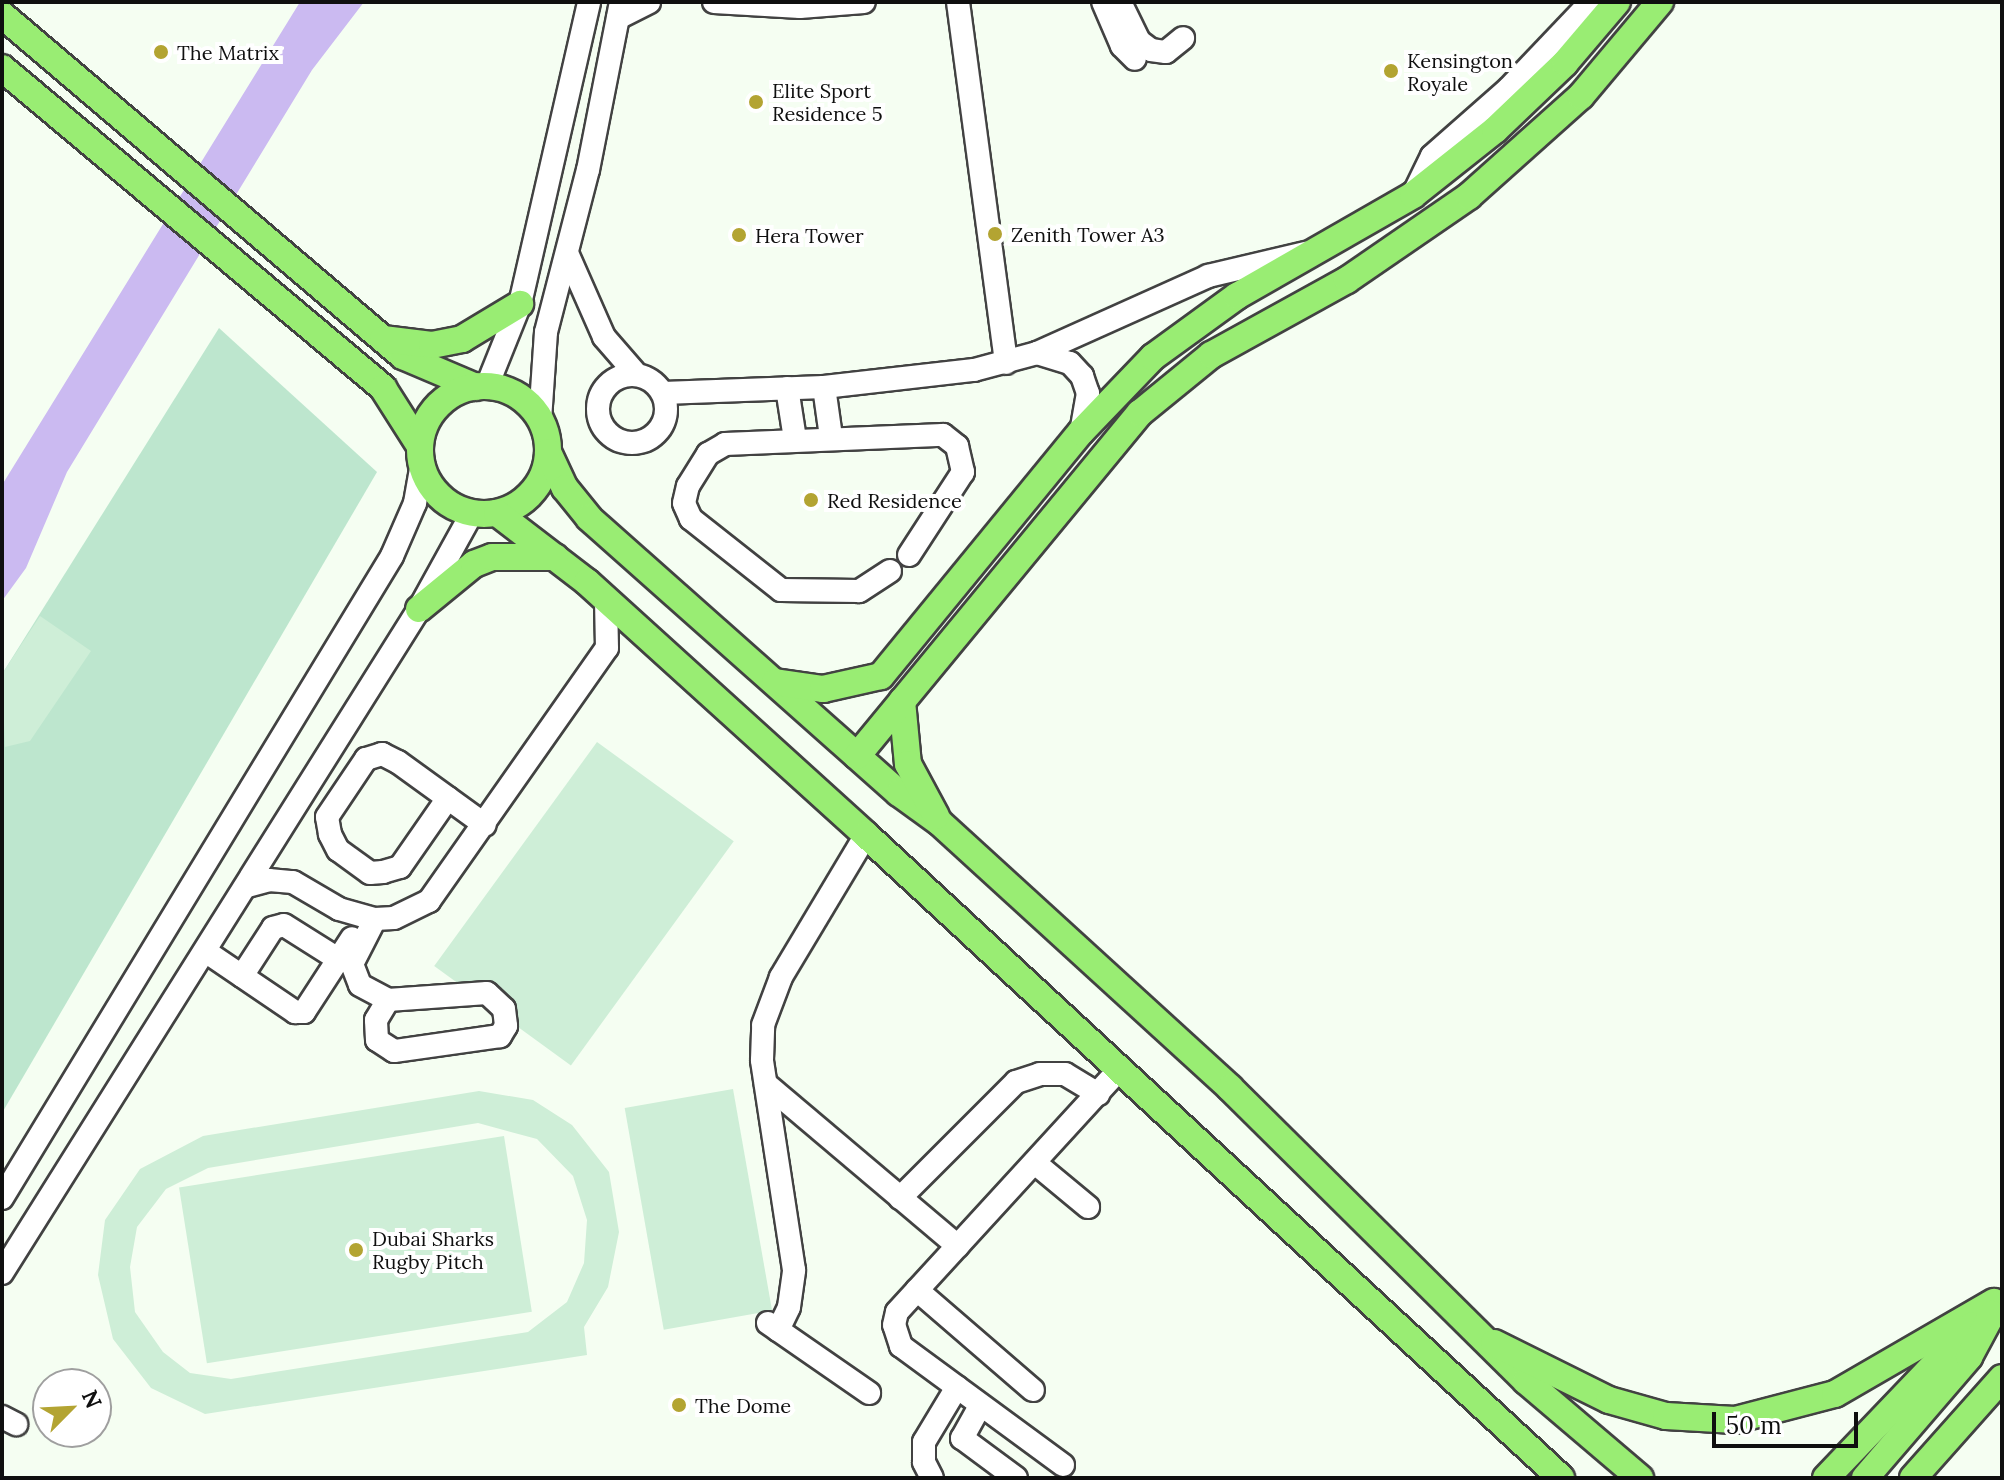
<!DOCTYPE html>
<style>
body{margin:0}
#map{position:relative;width:2004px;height:1480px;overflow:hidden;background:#f5fef2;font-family:Lora,serif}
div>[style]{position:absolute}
.green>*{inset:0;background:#bde6ce}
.pitch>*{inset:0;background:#ceeed7;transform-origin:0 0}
.water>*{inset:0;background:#cbbaf1}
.roads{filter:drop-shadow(2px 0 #424242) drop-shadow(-2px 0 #424242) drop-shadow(0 2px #424242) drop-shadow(0 -2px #424242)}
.minor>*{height:22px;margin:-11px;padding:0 11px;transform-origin:11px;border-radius:11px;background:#fff}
.minor>.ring{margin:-11px;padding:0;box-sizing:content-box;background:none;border:22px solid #fff;border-radius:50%}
.major>*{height:26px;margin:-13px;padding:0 13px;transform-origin:13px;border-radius:13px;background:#99ed73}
.major>.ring{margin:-13px;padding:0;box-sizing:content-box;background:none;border:26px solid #99ed73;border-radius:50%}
.dots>*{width:22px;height:22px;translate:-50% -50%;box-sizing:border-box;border:4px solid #fff;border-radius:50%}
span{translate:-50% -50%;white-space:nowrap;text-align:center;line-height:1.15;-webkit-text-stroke:8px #fff;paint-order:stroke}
.poi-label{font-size:20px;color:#0f0f0f}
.left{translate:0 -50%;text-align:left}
.frame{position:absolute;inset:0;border:4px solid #0f0f0f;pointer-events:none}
.north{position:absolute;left:32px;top:1368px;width:80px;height:80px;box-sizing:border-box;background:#fff;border:2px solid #9f9f9f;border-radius:50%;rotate:66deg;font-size:22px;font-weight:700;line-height:32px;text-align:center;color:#0f0f0f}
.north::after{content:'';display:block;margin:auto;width:28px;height:36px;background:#b3a432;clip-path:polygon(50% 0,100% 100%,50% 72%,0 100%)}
.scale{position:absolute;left:1712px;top:1412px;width:146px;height:36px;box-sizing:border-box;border:4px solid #0f0f0f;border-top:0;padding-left:10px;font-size:24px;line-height:28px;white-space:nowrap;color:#0f0f0f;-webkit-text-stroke:6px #fff;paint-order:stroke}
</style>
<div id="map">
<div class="green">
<div style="clip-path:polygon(219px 328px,377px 472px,2px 1113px,2px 674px)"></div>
</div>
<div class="pitch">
<div style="clip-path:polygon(40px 616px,91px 651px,30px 741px,5px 747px,2px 674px)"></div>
<div style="left:597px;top:742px;width:169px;height:277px;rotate:36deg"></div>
<div style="left:733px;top:1089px;width:225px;height:110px;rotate:80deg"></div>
<div style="clip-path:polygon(evenodd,479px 1091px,533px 1100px,572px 1125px,609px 1172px,619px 1232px,608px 1287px,584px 1327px,587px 1355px,205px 1414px,151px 1388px,113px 1339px,98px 1275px,105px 1220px,140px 1169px,203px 1136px,479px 1091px,478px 1123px,537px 1139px,573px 1176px,587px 1220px,584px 1263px,567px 1302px,528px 1332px,231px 1379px,190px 1373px,163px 1352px,135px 1312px,130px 1267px,137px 1227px,166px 1189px,208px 1168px,478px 1123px)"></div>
<div style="left:504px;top:1136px;width:178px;height:329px;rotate:81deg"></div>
</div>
<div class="water">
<div style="clip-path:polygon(300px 2px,364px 2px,312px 70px,67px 472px,26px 568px,2px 601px,2px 485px)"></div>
</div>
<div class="roads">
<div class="minor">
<div style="left:714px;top:2px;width:86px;rotate:3.3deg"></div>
<div style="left:800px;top:7px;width:64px;rotate:-4.5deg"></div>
<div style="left:958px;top:2px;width:364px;rotate:82.4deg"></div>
<div style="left:1103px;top:2px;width:48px;rotate:66.6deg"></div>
<div style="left:1122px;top:46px;width:18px;rotate:45deg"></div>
<div style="left:1120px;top:2px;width:43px;rotate:64deg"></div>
<div style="left:1139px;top:41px;width:15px;rotate:37deg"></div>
<div style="left:1151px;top:50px;width:15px;rotate:8deg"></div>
<div style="left:1166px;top:52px;width:22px;rotate:-39deg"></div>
<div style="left:618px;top:18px;width:35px;rotate:-27deg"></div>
<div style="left:1413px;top:195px;width:43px;rotate:-64deg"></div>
<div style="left:1432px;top:156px;width:103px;rotate:-41.4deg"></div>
<div style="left:1509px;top:88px;width:119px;rotate:-46.4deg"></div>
<div style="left:567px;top:253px;width:92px;rotate:66.2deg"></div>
<div style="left:604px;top:337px;width:50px;rotate:49deg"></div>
<div style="left:1037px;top:353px;width:34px;rotate:17deg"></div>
<div style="left:1070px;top:363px;width:18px;rotate:47deg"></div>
<div style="left:1082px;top:376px;width:18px;rotate:71deg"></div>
<div style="left:1088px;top:393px;width:40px;rotate:100deg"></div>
<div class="ring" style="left:598px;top:375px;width:46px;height:46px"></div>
<div style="left:487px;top:386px;width:88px;rotate:-68.1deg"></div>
<div style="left:520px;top:304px;width:310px;rotate:-77.1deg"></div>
<div style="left:824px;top:387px;width:50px;rotate:82deg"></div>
<div style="left:787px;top:388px;width:52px;rotate:81.1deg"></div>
<div style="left:663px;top:393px;width:161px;rotate:-2.1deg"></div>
<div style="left:824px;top:387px;width:151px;rotate:-6.5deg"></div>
<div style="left:974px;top:370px;width:65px;rotate:-15.1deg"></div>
<div style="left:1037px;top:353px;width:188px;rotate:-24.2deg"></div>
<div style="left:1208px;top:276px;width:100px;rotate:-13.3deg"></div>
<div style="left:540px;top:420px;width:88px;rotate:-86.1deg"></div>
<div style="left:546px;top:332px;width:167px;rotate:-75.5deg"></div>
<div style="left:588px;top:170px;width:171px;rotate:-78.9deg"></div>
<div style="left:890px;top:571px;width:37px;rotate:147deg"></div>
<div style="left:859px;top:591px;width:78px;rotate:-179.3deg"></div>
<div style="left:781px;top:590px;width:115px;rotate:-141.7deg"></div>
<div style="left:691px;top:519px;width:17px;rotate:-114deg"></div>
<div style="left:684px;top:503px;width:17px;rotate:-77deg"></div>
<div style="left:688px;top:486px;width:38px;rotate:-58deg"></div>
<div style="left:708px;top:454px;width:20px;rotate:-30deg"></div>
<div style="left:725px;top:444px;width:218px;rotate:-2.4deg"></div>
<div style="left:943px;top:435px;width:18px;rotate:38deg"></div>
<div style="left:957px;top:446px;width:27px;rotate:77deg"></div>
<div style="left:963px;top:472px;width:99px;rotate:123deg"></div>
<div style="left:448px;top:798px;width:84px;rotate:124.8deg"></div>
<div style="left:400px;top:867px;width:18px;rotate:164deg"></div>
<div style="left:383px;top:872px;width:13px;rotate:176deg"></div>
<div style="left:370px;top:873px;width:39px;rotate:-144deg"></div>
<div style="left:338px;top:850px;width:18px;rotate:-117deg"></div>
<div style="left:330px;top:834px;width:17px;rotate:-100deg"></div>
<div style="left:327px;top:817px;width:70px;rotate:-56.1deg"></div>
<div style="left:366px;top:759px;width:17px;rotate:-17deg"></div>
<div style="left:382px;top:754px;width:18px;rotate:27deg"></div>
<div style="left:398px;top:762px;width:107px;rotate:35.9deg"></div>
<div style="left:247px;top:886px;width:23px;rotate:-15deg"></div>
<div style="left:269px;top:880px;width:24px;rotate:5deg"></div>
<div style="left:293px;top:882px;width:53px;rotate:30.4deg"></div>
<div style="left:339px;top:909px;width:37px;rotate:16deg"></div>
<div style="left:375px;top:919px;width:19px;rotate:-3deg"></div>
<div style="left:394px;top:918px;width:39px;rotate:-26deg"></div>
<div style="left:429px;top:901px;width:309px;rotate:-54.9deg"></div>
<div style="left:607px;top:648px;width:46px;rotate:-91.2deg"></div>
<div style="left:375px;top:919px;width:51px;rotate:117.1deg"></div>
<div style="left:352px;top:964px;width:22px;rotate:69deg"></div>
<div style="left:360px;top:985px;width:32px;rotate:28deg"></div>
<div style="left:388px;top:1000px;width:99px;rotate:-4deg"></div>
<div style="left:487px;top:993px;width:23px;rotate:43deg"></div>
<div style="left:504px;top:1009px;width:17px;rotate:83deg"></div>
<div style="left:506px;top:1026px;width:12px;rotate:121deg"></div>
<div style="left:500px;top:1036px;width:107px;rotate:171.9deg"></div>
<div style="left:394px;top:1051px;width:20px;rotate:-147deg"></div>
<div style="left:377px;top:1040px;width:20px;rotate:-93deg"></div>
<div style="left:376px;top:1020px;width:23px;rotate:-59deg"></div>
<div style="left:205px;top:951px;width:109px;rotate:34.1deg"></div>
<div style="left:295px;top:1012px;width:9px"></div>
<div style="left:304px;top:1012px;width:88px;rotate:-57deg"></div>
<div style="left:242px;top:976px;width:57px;rotate:-57.1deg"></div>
<div style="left:273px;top:928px;width:11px;rotate:-15deg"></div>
<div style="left:284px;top:925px;width:64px;rotate:32.2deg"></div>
<div style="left:766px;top:1084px;width:251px;rotate:40.2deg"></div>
<div style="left:1035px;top:1163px;width:69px;rotate:39.7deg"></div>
<div style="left:2px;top:1198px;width:751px;rotate:-58.72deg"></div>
<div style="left:392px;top:556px;width:58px;rotate:-66.5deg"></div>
<div style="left:415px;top:503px;width:40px;rotate:-80deg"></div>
<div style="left:900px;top:1198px;width:164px;rotate:-45deg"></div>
<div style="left:1016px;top:1082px;width:25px;rotate:-18deg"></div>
<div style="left:1040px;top:1074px;width:25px"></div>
<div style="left:1065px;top:1074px;width:39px;rotate:31deg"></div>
<div style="left:2px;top:1273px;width:784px;rotate:-57.87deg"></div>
<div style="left:419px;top:609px;width:110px;rotate:-61.1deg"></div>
<div style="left:917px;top:1290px;width:153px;rotate:40.8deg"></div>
<div style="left:768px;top:1323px;width:123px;rotate:34.7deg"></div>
<div style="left:778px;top:1330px;width:25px;rotate:-64deg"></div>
<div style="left:789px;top:1307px;width:37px;rotate:-82deg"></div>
<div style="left:794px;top:1270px;width:212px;rotate:-98.7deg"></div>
<div style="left:762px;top:1060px;width:35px;rotate:-88deg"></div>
<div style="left:763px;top:1025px;width:51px;rotate:-69.4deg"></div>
<div style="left:781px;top:977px;width:165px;rotate:-59.1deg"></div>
<div style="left:980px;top:1406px;width:37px;rotate:119deg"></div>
<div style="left:962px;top:1438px;width:67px;rotate:36.5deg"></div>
<div style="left:2px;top:1417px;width:16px;rotate:27deg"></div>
<div style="left:1063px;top:1465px;width:201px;rotate:-143.7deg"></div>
<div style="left:901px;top:1346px;width:22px;rotate:-108deg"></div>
<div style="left:894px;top:1325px;width:13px;rotate:-77deg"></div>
<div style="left:897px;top:1312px;width:328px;rotate:-47.5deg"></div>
<div style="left:932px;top:1478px;width:18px;rotate:-117deg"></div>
<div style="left:924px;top:1462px;width:20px;rotate:-90deg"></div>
<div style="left:924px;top:1442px;width:64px;rotate:-59deg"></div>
</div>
<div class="major">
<div style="left:2px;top:15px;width:526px;rotate:40.38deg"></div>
<div style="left:403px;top:356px;width:79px;rotate:23deg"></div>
<div style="left:2px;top:68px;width:498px;rotate:40deg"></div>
<div style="left:383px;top:388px;width:69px;rotate:57.5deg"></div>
<div style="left:383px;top:339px;width:49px;rotate:7deg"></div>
<div style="left:432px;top:345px;width:31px;rotate:-11deg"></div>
<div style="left:462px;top:339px;width:68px;rotate:-31.1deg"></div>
<div class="ring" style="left:420px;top:386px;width:102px;height:102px"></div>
<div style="left:548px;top:452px;width:40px;rotate:65deg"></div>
<div style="left:565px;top:488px;width:38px;rotate:51deg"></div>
<div style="left:589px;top:518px;width:414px;rotate:41.6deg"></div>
<div style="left:899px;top:793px;width:49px;rotate:35.9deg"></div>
<div style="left:939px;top:822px;width:394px;rotate:42.4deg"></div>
<div style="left:1230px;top:1088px;width:416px;rotate:44.7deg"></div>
<div style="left:1526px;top:1381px;width:150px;rotate:40.4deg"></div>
<div style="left:497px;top:513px;width:113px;rotate:37.5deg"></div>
<div style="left:587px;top:582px;width:377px;rotate:42.2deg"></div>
<div style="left:866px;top:835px;width:947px;rotate:42.77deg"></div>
<div style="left:419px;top:609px;width:71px;rotate:-39.3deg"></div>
<div style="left:474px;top:564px;width:19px;rotate:-21deg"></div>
<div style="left:492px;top:557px;width:63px"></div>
<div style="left:775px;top:682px;width:49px;rotate:8.3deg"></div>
<div style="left:823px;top:689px;width:59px;rotate:-12.6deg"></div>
<div style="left:881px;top:676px;width:315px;rotate:-50.7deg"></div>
<div style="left:1081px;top:432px;width:104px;rotate:-46.2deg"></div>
<div style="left:1153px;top:357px;width:104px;rotate:-36deg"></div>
<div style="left:1237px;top:296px;width:203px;rotate:-29.8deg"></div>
<div style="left:1413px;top:195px;width:105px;rotate:-38.4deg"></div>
<div style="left:1495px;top:130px;width:97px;rotate:-43.7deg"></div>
<div style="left:1565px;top:63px;width:80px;rotate:-49.6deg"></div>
<div style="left:902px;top:701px;width:63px;rotate:84.6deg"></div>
<div style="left:908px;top:764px;width:59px;rotate:61.7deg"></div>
<div style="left:857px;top:756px;width:445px;rotate:-50.5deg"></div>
<div style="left:1140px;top:413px;width:92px;rotate:-39.2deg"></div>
<div style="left:1211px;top:355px;width:155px;rotate:-28.9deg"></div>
<div style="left:1347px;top:280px;width:148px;rotate:-34.5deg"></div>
<div style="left:1469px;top:196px;width:150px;rotate:-41.8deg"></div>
<div style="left:1581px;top:96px;width:123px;rotate:-50deg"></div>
<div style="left:1494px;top:1343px;width:128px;rotate:26.4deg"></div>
<div style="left:1609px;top:1400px;width:59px;rotate:15.7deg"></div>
<div style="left:1666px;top:1416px;width:69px;rotate:3.3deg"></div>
<div style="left:1735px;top:1420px;width:103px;rotate:-14.6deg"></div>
<div style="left:1835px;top:1394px;width:184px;rotate:-30.1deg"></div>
<div style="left:1826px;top:1478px;width:211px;rotate:-46.3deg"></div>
<div style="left:1865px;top:1478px;width:160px;rotate:-49.3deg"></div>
<div style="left:1969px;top:1357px;width:49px;rotate:-61.9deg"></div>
<div style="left:1913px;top:1478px;width:134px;rotate:-48.3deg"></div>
</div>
</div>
<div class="dots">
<div style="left:161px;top:52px;background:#b3a432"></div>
<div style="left:1391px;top:71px;background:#b3a432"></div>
<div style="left:756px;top:102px;background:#b3a432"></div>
<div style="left:995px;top:234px;background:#b3a432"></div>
<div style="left:739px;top:235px;background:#b3a432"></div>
<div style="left:811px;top:500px;background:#b3a432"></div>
<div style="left:356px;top:1250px;background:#b3a432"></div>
<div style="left:679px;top:1405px;background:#b3a432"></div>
</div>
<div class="poi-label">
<span class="left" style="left:177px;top:52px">The Matrix</span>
<span class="left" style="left:1407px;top:72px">Kensington<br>Royale</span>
<span class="left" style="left:772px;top:102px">Elite Sport<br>Residence 5</span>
<span class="left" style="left:1011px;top:234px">Zenith Tower A3</span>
<span class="left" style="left:755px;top:235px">Hera Tower</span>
<span class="left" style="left:827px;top:500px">Red Residence</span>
<span class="left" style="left:372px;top:1250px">Dubai Sharks<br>Rugby Pitch</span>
<span class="left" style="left:695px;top:1405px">The Dome</span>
</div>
<div class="frame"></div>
<div class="north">N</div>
<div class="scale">50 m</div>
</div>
